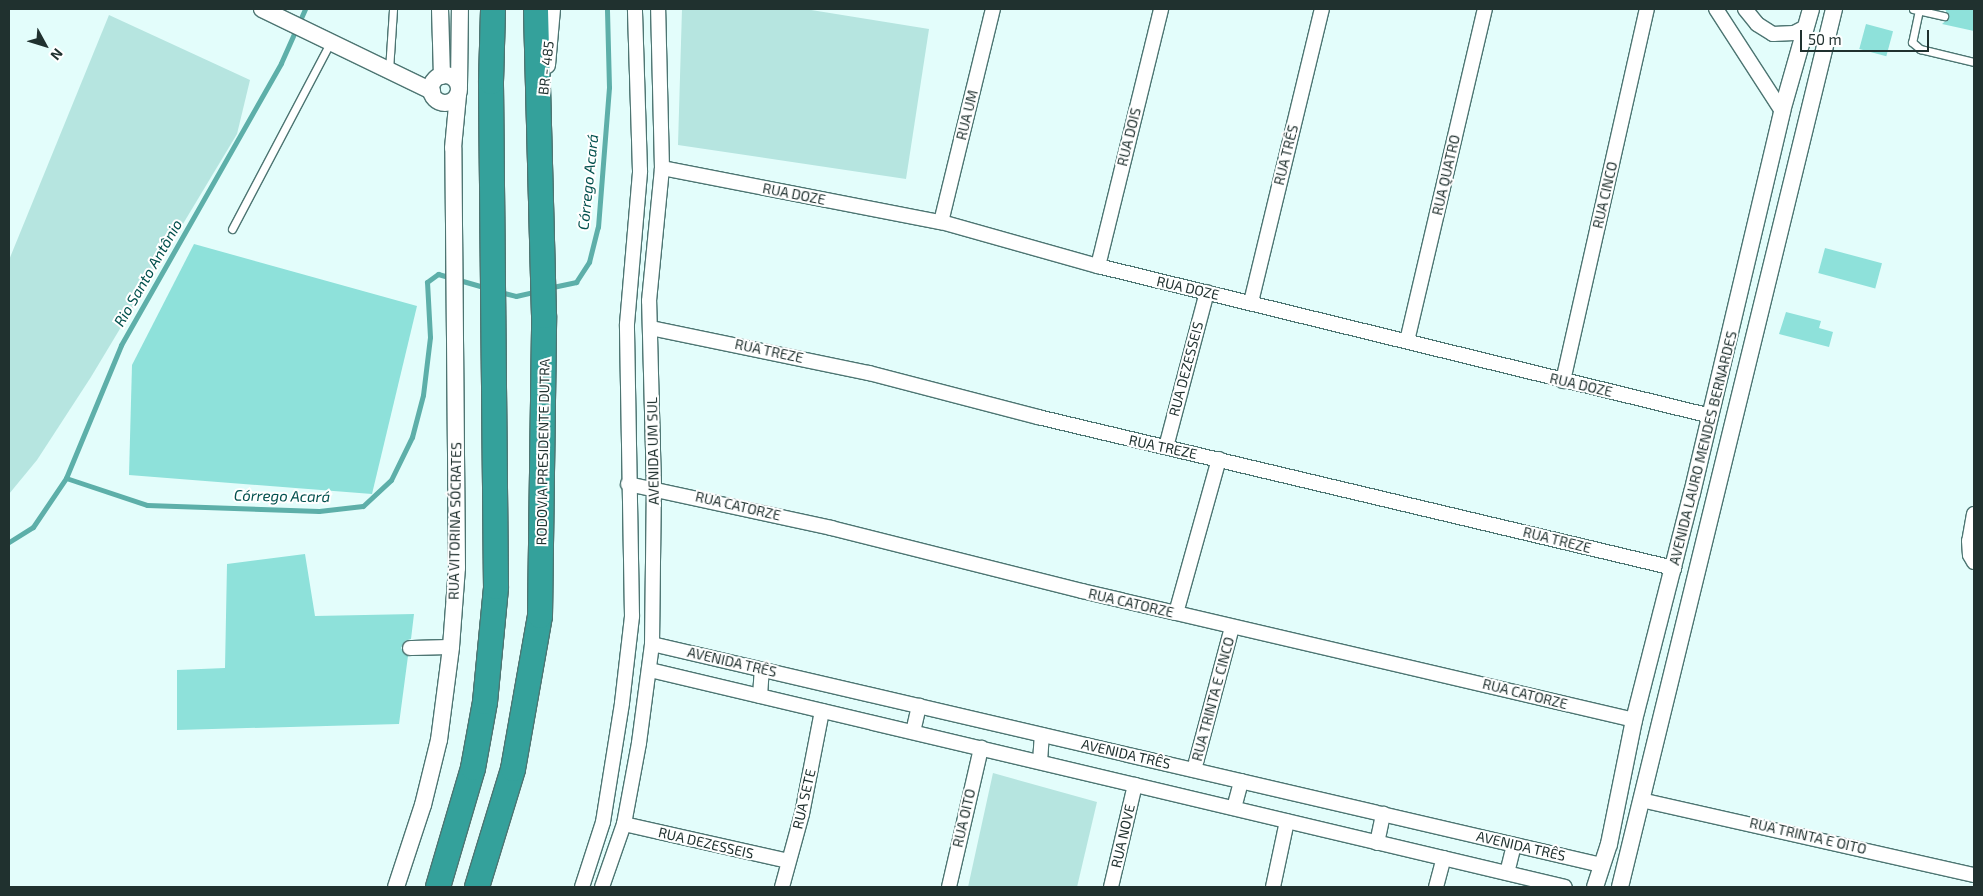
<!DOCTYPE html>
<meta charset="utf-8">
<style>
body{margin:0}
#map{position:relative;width:1983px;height:896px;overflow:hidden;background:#e3fdfb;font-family:"Exo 2",sans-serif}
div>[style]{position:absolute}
.green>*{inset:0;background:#b6e5e0}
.stream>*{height:5px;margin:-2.5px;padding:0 2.5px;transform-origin:2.5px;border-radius:2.5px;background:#5dafa9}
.building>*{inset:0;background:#8ee1da;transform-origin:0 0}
.roads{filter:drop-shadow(1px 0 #4d7572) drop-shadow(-1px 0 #4d7572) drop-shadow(0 1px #4d7572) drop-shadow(0 -1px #4d7572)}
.service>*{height:7px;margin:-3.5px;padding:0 3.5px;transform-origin:3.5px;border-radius:3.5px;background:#fff}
.minor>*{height:14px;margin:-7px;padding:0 7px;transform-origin:7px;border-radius:7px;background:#fff}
.tertiary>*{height:16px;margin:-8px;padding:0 8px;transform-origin:8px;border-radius:8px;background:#fff}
.tertiary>.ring{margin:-8px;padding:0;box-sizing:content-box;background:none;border:16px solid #fff;border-radius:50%}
.motorway>*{height:24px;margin:-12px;padding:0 12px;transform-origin:12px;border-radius:12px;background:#34a19b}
span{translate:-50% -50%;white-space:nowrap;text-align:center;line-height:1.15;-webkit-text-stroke:4px #fff;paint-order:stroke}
.street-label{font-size:14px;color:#20312f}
.water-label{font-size:15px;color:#02504d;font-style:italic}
.frame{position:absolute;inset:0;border:10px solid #20312f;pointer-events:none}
.north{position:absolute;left:20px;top:20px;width:50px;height:50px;-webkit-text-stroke:4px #fff;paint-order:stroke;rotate:129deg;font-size:14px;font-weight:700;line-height:20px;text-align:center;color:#20312f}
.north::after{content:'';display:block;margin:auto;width:18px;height:22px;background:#20312f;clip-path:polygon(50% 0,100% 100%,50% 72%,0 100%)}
.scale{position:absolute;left:1800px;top:30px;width:129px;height:22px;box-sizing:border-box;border:2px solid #20312f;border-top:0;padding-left:6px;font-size:15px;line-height:18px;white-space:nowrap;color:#20312f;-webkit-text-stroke:4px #fff;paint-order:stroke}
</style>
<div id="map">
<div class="green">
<div style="clip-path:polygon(682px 9px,805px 9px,929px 29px,906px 179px,678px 145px)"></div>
<div style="clip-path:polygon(109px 15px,250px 80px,237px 134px,91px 377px,37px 460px,9px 494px,9px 260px)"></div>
<div style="clip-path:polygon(993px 773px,1097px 802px,1077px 887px,968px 887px)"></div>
</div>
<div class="stream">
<div style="left:548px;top:288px;width:29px;rotate:-12deg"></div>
<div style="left:576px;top:282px;width:24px;rotate:-57deg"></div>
<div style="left:589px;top:262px;width:36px;rotate:-76deg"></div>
<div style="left:598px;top:227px;width:140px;rotate:-85.5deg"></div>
<div style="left:609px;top:87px;width:78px;rotate:-91.5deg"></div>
<div style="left:500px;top:292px;width:16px;rotate:14deg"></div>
<div style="left:516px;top:296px;width:23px;rotate:-13deg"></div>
<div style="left:66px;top:478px;width:85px;rotate:18.4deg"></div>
<div style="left:147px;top:505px;width:172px;rotate:2deg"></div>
<div style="left:319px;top:511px;width:44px;rotate:-6.5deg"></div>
<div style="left:363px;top:506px;width:38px;rotate:-43deg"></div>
<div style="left:391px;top:480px;width:48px;rotate:-64deg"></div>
<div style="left:412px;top:437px;width:43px;rotate:-75.3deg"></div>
<div style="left:423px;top:395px;width:58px;rotate:-83.1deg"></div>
<div style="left:430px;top:337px;width:55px;rotate:-93.1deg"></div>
<div style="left:427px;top:282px;width:14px;rotate:-36deg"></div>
<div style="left:438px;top:274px;width:51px;rotate:15.9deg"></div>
<div style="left:9px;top:542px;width:28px;rotate:-32deg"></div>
<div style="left:33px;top:527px;width:59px;rotate:-56deg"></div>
<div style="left:66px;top:478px;width:144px;rotate:-67.5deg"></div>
<div style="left:121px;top:345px;width:324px;rotate:-60.4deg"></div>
<div style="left:281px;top:63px;width:59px;rotate:-66deg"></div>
</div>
<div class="building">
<div style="clip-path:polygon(1945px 9px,1974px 9px,1974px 31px,1942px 24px,1949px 18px)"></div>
<div style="left:1866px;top:24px;width:28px;height:26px;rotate:15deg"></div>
<div style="clip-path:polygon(194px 244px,417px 306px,372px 494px,129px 475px,132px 365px)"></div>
<div style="left:1825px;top:248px;width:59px;height:26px;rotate:15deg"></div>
<div style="clip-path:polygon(1786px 312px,1821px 321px,1819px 328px,1833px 332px,1829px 347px,1779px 334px)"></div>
<div style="clip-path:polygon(305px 554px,315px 616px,414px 614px,411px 639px,405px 641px,401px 648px,408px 656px,399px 724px,177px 730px,177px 670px,225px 668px,227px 564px)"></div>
</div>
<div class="roads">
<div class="service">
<div style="left:1913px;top:9px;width:32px;rotate:13deg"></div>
<div style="left:1919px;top:10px;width:33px;rotate:102deg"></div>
<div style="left:1912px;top:42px;width:11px;rotate:41deg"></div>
<div style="left:1920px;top:49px;width:56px;rotate:13.5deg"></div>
<div style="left:389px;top:70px;width:61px;rotate:-86.2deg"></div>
<div style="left:232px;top:229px;width:210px;rotate:-62.2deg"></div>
</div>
<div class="minor">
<div style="left:1716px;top:9px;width:121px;rotate:57.1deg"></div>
<div style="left:1745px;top:9px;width:19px;rotate:51deg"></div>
<div style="left:1757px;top:24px;width:19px;rotate:32deg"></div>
<div style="left:1773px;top:34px;width:21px;rotate:-3deg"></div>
<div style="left:1794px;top:33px;width:13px;rotate:-27deg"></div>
<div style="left:662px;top:168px;width:284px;rotate:11deg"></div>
<div style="left:941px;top:222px;width:163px;rotate:15.7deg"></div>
<div style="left:1098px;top:266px;width:631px;rotate:13.75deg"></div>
<div style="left:941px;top:222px;width:219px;rotate:-76.3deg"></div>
<div style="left:1098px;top:266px;width:265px;rotate:-76.2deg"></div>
<div style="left:1251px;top:302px;width:301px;rotate:-76.4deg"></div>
<div style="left:651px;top:328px;width:223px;rotate:11.7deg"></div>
<div style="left:869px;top:373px;width:175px;rotate:14.6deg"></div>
<div style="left:1038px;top:417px;width:654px;rotate:13.36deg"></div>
<div style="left:1407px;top:341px;width:341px;rotate:-76.8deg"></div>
<div style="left:1563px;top:381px;width:381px;rotate:-77.3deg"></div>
<div style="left:1166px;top:447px;width:160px;rotate:-75.2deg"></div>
<div style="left:628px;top:484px;width:208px;rotate:12.2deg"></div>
<div style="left:831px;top:528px;width:259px;rotate:14.1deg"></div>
<div style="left:1082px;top:591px;width:567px;rotate:13.15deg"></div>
<div style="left:1974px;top:514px;width:27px;rotate:100deg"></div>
<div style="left:1969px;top:541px;width:14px;rotate:86deg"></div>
<div style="left:1970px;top:555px;width:8px;rotate:60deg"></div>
<div style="left:1176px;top:613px;width:160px;rotate:-74.4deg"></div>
<div style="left:652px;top:644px;width:974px;rotate:13.11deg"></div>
<div style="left:410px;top:648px;width:41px;rotate:-1.4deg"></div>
<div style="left:650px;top:670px;width:940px;rotate:13.34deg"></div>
<div style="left:760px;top:696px;width:27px;rotate:-86deg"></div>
<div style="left:913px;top:732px;width:27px;rotate:-77deg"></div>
<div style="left:1040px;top:762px;width:27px;rotate:-86deg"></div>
<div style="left:1194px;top:770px;width:148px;rotate:-75.1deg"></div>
<div style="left:1641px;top:800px;width:341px;rotate:12.7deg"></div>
<div style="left:1234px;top:808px;width:28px;rotate:-75deg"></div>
<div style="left:624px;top:824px;width:168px;rotate:12.7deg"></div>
<div style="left:1377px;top:843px;width:30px;rotate:-78deg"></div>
<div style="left:1507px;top:873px;width:29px;rotate:-76deg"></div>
<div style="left:582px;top:887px;width:68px;rotate:-72.1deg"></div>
<div style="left:603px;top:822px;width:121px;rotate:-80.9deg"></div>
<div style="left:622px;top:703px;width:88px;rotate:-83.4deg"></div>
<div style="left:632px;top:616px;width:292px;rotate:-91deg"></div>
<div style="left:627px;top:324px;width:154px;rotate:-85.1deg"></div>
<div style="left:640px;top:171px;width:162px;rotate:-91.8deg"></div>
<div style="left:602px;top:887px;width:67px;rotate:-70.8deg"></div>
<div style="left:624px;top:824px;width:82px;rotate:-79.5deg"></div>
<div style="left:639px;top:743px;width:100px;rotate:-82.5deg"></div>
<div style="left:652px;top:644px;width:156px;rotate:-89.3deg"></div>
<div style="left:654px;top:488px;width:187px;rotate:-91.5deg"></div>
<div style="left:649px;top:301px;width:134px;rotate:-84.4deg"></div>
<div style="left:662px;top:168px;width:159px;rotate:-91.4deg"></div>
<div style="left:782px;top:887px;width:76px;rotate:-74.7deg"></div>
<div style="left:802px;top:814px;width:105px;rotate:-79deg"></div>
<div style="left:949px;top:887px;width:143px;rotate:-77deg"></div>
<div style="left:1111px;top:887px;width:105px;rotate:-76.8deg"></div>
<div style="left:1273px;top:887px;width:67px;rotate:-78deg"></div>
<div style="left:1436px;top:887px;width:30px;rotate:-75deg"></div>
</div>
<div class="tertiary">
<div style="left:262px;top:9px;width:189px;rotate:25.8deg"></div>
<div style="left:440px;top:9px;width:67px;rotate:88.3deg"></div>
<div style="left:547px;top:65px;width:56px;rotate:-84.9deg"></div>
<div class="ring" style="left:431px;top:75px;width:12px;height:12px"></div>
<div style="left:459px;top:86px;width:77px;rotate:-89.3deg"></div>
<div style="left:396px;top:887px;width:86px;rotate:-71.8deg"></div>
<div style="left:423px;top:805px;width:67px;rotate:-76.2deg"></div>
<div style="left:439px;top:740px;width:94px;rotate:-82.6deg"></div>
<div style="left:451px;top:647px;width:79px;rotate:-85.7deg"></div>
<div style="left:457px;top:568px;width:420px;rotate:-90.5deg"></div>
<div style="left:453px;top:148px;width:53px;rotate:-84.6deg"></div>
<div style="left:1595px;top:887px;width:45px;rotate:-72deg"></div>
<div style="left:1609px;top:844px;width:126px;rotate:-78.6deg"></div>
<div style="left:1634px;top:720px;width:234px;rotate:-75.7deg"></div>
<div style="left:1692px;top:493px;width:392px;rotate:-76.7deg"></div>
<div style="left:1782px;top:111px;width:106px;rotate:-74.1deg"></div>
<div style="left:1620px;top:887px;width:904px;rotate:-76.3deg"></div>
</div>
<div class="motorway">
<div style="left:438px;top:887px;width:124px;rotate:-73.6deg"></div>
<div style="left:473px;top:768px;width:67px;rotate:-79.7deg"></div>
<div style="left:485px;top:702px;width:116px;rotate:-84.5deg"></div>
<div style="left:496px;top:587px;width:505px;rotate:-90.57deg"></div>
<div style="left:491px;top:82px;width:73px;rotate:-88.4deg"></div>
<div style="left:477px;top:887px;width:123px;rotate:-73deg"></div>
<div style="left:513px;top:769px;width:155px;rotate:-80deg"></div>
<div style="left:540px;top:616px;width:300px;rotate:-89.2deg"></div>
<div style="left:544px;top:316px;width:307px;rotate:-91.5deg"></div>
</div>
</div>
<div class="street-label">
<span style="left:546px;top:68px;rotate:-84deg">BR - 485</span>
<span style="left:967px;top:115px;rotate:-76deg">RUA UM</span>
<span style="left:1129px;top:137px;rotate:-76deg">RUA DOIS</span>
<span style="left:1286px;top:155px;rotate:-76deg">RUA TRÊS</span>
<span style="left:1446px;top:175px;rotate:-77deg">RUA QUATRO</span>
<span style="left:794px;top:194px;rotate:11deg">RUA DOZE</span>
<span style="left:1605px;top:195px;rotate:-77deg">RUA CINCO</span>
<span style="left:1188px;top:288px;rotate:13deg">RUA DOZE</span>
<span style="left:769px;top:351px;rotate:12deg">RUA TREZE</span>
<span style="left:1186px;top:369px;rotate:-75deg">RUA DEZESSEIS</span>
<span style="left:1581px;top:385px;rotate:13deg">RUA DOZE</span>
<span style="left:1163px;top:447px;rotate:12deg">RUA TREZE</span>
<span style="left:1703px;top:448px;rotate:-76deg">AVENIDA LAURO MENDES BERNARDES</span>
<span style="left:653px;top:451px;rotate:-91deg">AVENIDA UM SUL</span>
<span style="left:543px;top:452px;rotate:-89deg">RODOVIA PRESIDENTE DUTRA</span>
<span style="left:738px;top:506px;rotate:13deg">RUA CATORZE</span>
<span style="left:455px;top:521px;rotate:-89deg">RUA VITORINA SÓCRATES</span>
<span style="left:1557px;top:540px;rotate:14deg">RUA TREZE</span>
<span style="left:1131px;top:603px;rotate:13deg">RUA CATORZE</span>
<span style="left:732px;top:662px;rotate:13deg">AVENIDA TRÊS</span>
<span style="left:1525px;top:694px;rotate:14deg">RUA CATORZE</span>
<span style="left:1213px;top:699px;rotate:-75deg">RUA TRINTA E CINCO</span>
<span style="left:1126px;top:754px;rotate:13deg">AVENIDA TRÊS</span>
<span style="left:804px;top:799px;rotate:-77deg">RUA SETE</span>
<span style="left:964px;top:818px;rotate:-77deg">RUA OITO</span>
<span style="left:1123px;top:836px;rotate:-77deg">RUA NOVE</span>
<span style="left:1808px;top:836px;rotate:13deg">RUA TRINTA E OITO</span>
<span style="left:706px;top:843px;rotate:13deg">RUA DEZESSEIS</span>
<span style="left:1521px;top:846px;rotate:13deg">AVENIDA TRÊS</span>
</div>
<div class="water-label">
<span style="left:588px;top:182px;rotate:-84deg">Córrego Acará</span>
<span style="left:148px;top:273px;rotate:-60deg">Rio Santo Antônio</span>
<span style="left:282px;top:496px;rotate:1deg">Córrego Acará</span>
</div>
<div class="frame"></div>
<div class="north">N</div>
<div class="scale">50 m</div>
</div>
